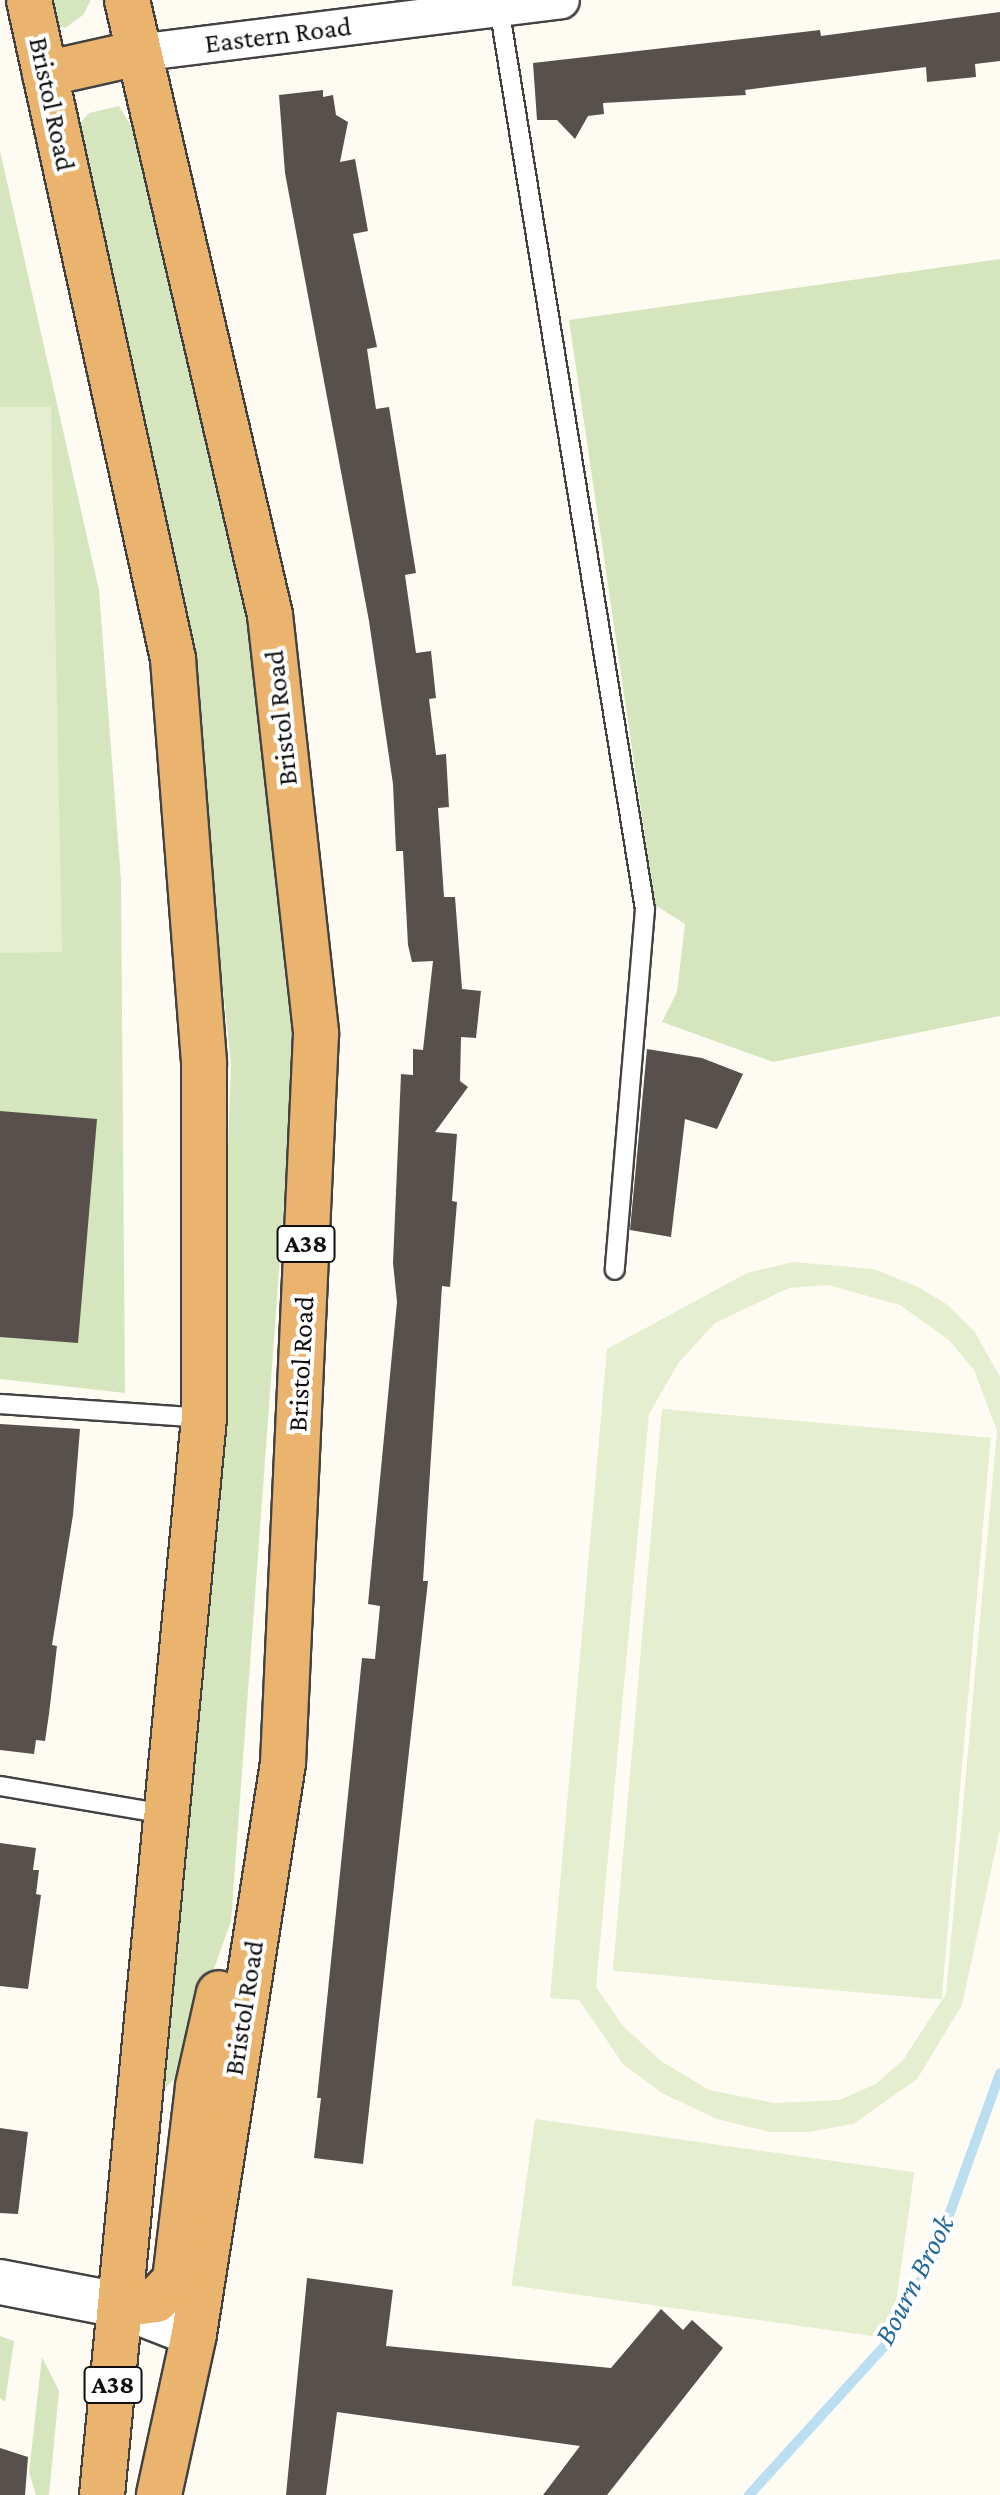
<!DOCTYPE html>
<style>
body{margin:0}
#map{position:relative;width:1000px;height:2495px;overflow:hidden;background:#fefbf3;font-family:"Crimson Pro",serif}
div>[style]{position:absolute}
.green>*{inset:0;background:#d5e6be}
.pitch>*{inset:0;background:#e5eecf;transform-origin:0 0}
.stream>*{height:10px;margin:-5px;padding:0 5px;transform-origin:5px;border-radius:5px;background:#bbdff1}
.building>*{inset:0;background:#57504d}
.roads{filter:drop-shadow(2px 0 #424242) drop-shadow(-2px 0 #424242) drop-shadow(0 2px #424242) drop-shadow(0 -2px #424242)}
.service>*{height:18px;margin:-9px;padding:0 9px;transform-origin:9px;border-radius:9px;background:#fff}
.minor>*{height:36px;margin:-18px;padding:0 18px;transform-origin:18px;border-radius:18px;background:#fff}
.tertiary>*{height:44px;margin:-22px;padding:0 22px;transform-origin:22px;border-radius:22px;background:#fff}
.trunk>*{height:44px;margin:-22px;padding:0 22px;transform-origin:22px;border-radius:22px;background:#eab46e}
span{translate:-50% -50%;white-space:nowrap;text-align:center;line-height:1.15;-webkit-text-stroke:8px #fff;paint-order:stroke}
.shield-label span{padding:2px 6px;background:#fff;border:2px solid;border-radius:6px;-webkit-text-stroke-width:0}
.shield-label{font-size:26px;color:#0f0f0f;font-weight:700}
.street-label{font-size:28px;color:#0f0f0f}
.water-label{font-size:30px;color:#226998;font-style:italic}
</style>
<div id="map">
<div class="green">
<div style="clip-path:polygon(48px 0,91px 0,83px 15px,65px 28px,53px 24px)"></div>
<div style="clip-path:polygon(119px 106px,139px 139px,250px 613px,296px 1041px,231px 1921px,175px 2078px,162px 2092px,156px 2084px,187px 1833px,218px 1437px,231px 1064px,189px 667px,80px 123px,89px 113px)"></div>
<div style="clip-path:polygon(0 151px,99px 590px,121px 880px,125px 1393px,0 1379px)"></div>
<div style="clip-path:polygon(1000px 259px,1000px 1016px,773px 1062px,662px 1022px,677px 992px,685px 924px,655px 905px,569px 320px)"></div>
<div style="clip-path:polygon(0 2336px,14px 2341px,5px 2402px,0 2398px)"></div>
<div style="clip-path:polygon(42px 2357px,59px 2391px,49px 2495px,36px 2495px,29px 2472px)"></div>
</div>
<div class="pitch">
<div style="clip-path:polygon(0 407px,51px 407px,62px 952px,0 953px)"></div>
<div style="clip-path:polygon(evenodd,793px 1262px,874px 1269px,918px 1287px,948px 1305px,975px 1332px,1000px 1377px,1000px 1829px,962px 2005px,917px 2079px,853px 2124px,808px 2132px,770px 2132px,717px 2119px,662px 2093px,623px 2064px,579px 2000px,550px 1998px,607px 1349px,747px 1273px,793px 1262px,828px 1285px,900px 1305px,949px 1340px,974px 1370px,997px 1431px,946px 1994px,903px 2060px,876px 2084px,839px 2100px,774px 2103px,709px 2090px,661px 2061px,623px 2026px,596px 1987px,649px 1414px,679px 1362px,715px 1323px,789px 1288px,828px 1285px)"></div>
<div style="left:662px;top:1409px;width:330px;height:564px;rotate:5deg"></div>
<div style="left:535px;top:2119px;width:383px;height:168px;rotate:8deg"></div>
</div>
<div class="stream">
<div style="left:749px;top:2495px;width:208px;rotate:-47.7deg"></div>
<div style="left:889px;top:2341px;width:98px;rotate:-62.1deg"></div>
<div style="left:935px;top:2254px;width:192px;rotate:-70.2deg"></div>
</div>
<div class="building">
<div style="clip-path:polygon(1000px 12px,1000px 61px,975px 64px,976px 77px,927px 82px,926px 67px,745px 90px,746px 95px,603px 103px,604px 114px,588px 116px,575px 139px,557px 120px,537px 120px,533px 63px,820px 30px,821px 36px)"></div>
<div style="clip-path:polygon(323px 90px,323px 97px,333px 95px,336px 115px,348px 122px,340px 162px,355px 159px,368px 231px,353px 234px,377px 347px,367px 349px,376px 409px,389px 407px,416px 573px,405px 575px,416px 653px,431px 651px,436px 698px,429px 699px,436px 755px,446px 754px,449px 807px,438px 808px,444px 897px,455px 897px,462px 989px,481px 991px,476px 1038px,461px 1037px,460px 1081px,468px 1087px,435px 1132px,457px 1134px,452px 1201px,457px 1202px,450px 1287px,442px 1286px,423px 1581px,428px 1581px,363px 2164px,314px 2158px,321px 2098px,317px 2098px,362px 1658px,375px 1659px,380px 1606px,368px 1604px,397px 1302px,393px 1263px,401px 1074px,413px 1075px,413px 1049px,423px 1050px,433px 961px,412px 962px,408px 945px,403px 851px,396px 851px,393px 784px,369px 621px,285px 173px,279px 95px)"></div>
<div style="clip-path:polygon(647px 1049px,702px 1058px,743px 1074px,717px 1129px,685px 1119px,671px 1237px,630px 1230px)"></div>
<div style="clip-path:polygon(0 1111px,97px 1119px,78px 1343px,0 1337px)"></div>
<div style="clip-path:polygon(0 1424px,80px 1429px,73px 1515px,52px 1645px,57px 1646px,49px 1714px,45px 1741px,36px 1740px,34px 1754px,0 1750px)"></div>
<div style="clip-path:polygon(0 1843px,36px 1848px,33px 1870px,39px 1870px,36px 1894px,41px 1895px,28px 1989px,0 1986px)"></div>
<div style="clip-path:polygon(0 2128px,28px 2132px,18px 2214px,0 2213px)"></div>
<div style="clip-path:polygon(307px 2278px,393px 2290px,386px 2346px,611px 2368px,661px 2309px,683px 2330px,692px 2320px,723px 2348px,607px 2495px,543px 2495px,580px 2446px,337px 2412px,326px 2495px,286px 2495px)"></div>
<div style="clip-path:polygon(0 2448px,28px 2457px,25px 2495px,0 2495px)"></div>
</div>
<div class="roads">
<div class="service">
<div style="left:499px;top:7px;width:914px;rotate:80.81deg"></div>
<div style="left:645px;top:909px;width:362px;rotate:94.8deg"></div>
<div style="left:0;top:1404px;width:204px;rotate:3.9deg"></div>
<div style="left:0;top:1786px;width:168px;rotate:9.6deg"></div>
</div>
<div class="minor">
<div style="left:138px;top:53px;width:426px;rotate:-7.1deg"></div>
</div>
<div class="tertiary">
<div style="left:0;top:2282px;width:122px;rotate:10.9deg"></div>
<div style="left:120px;top:2305px;width:79px;rotate:21.4deg"></div>
</div>
<div class="trunk">
<div style="left:29px;top:0;width:675px;rotate:77.67deg"></div>
<div style="left:173px;top:659px;width:404px;rotate:85.6deg"></div>
<div style="left:204px;top:1062px;width:356px;rotate:90deg"></div>
<div style="left:204px;top:1418px;width:1082px;rotate:95.41deg"></div>
<div style="left:127px;top:0;width:631px;rotate:76.91deg"></div>
<div style="left:270px;top:615px;width:422px;rotate:83.7deg"></div>
<div style="left:316px;top:1034px;width:730px;rotate:92.59deg"></div>
<div style="left:283px;top:1763px;width:578px;rotate:98.86deg"></div>
<div style="left:194px;top:2334px;width:165px;rotate:102.3deg"></div>
<div style="left:45px;top:74px;width:95px;rotate:-12.7deg"></div>
<div style="left:120px;top:2305px;width:36px;rotate:-8deg"></div>
<div style="left:156px;top:2300px;width:28px;rotate:-46deg"></div>
<div style="left:175px;top:2280px;width:195px;rotate:-83.2deg"></div>
<div style="left:198px;top:2086px;width:95px;rotate:-77.3deg"></div>
</div>
</div>
<div class="shield-label">
<span style="left:306px;top:1244px">A38</span>
<span style="left:113px;top:2385px">A38</span>
</div>
<div class="street-label">
<span style="left:278px;top:35px;rotate:-7deg">Eastern Road</span>
<span style="left:52px;top:104px;rotate:78deg">Bristol Road</span>
<span style="left:281px;top:718px;rotate:-96deg">Bristol Road</span>
<span style="left:301px;top:1364px;rotate:-87deg">Bristol Road</span>
<span style="left:244px;top:2008px;rotate:-81deg">Bristol Road</span>
</div>
<div class="water-label">
<span style="left:914px;top:2280px;rotate:-63deg">Bourn Brook</span>
</div>
</div>
